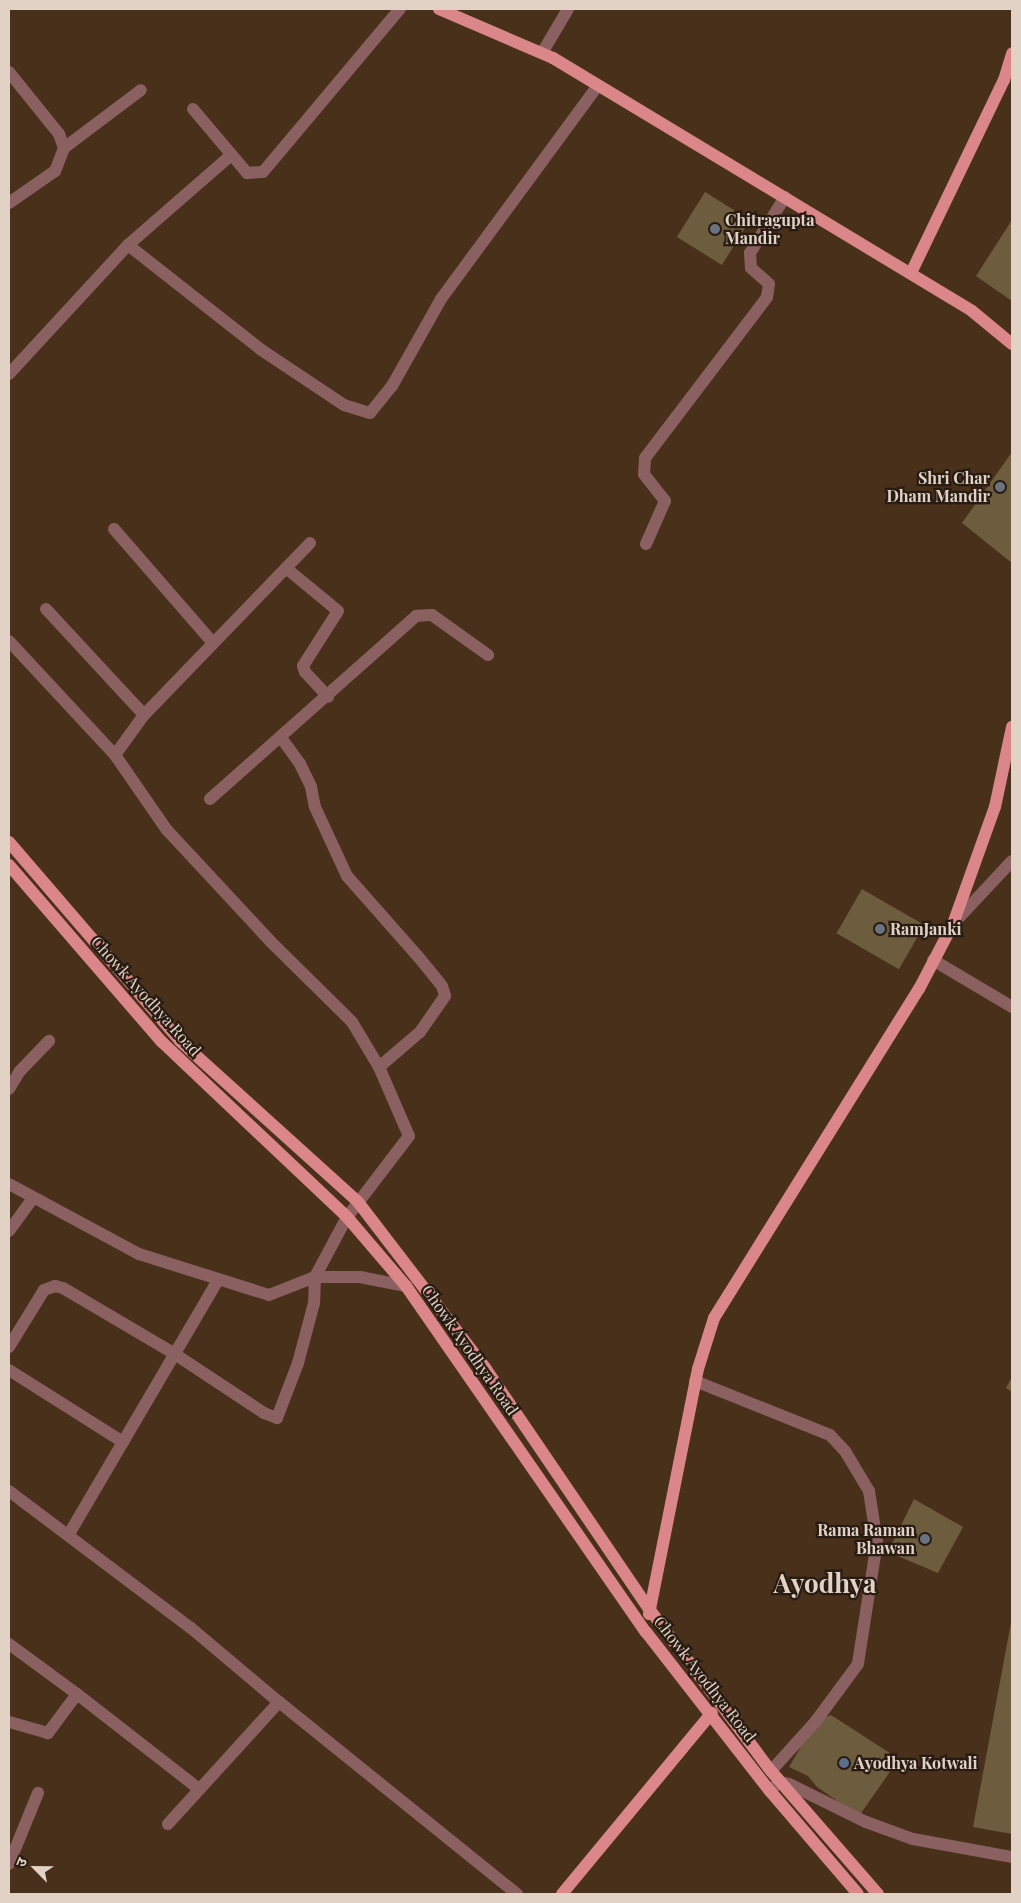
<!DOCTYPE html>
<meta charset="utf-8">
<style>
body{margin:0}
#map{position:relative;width:1021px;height:1903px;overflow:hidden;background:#49301b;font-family:"Playfair Display","Noto Sans Devanagari",serif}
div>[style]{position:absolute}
.building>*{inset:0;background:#6e5c3f;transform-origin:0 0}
.minor>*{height:12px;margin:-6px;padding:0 6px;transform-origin:6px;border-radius:6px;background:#8a6061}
.major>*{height:12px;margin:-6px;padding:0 6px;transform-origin:6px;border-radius:6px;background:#db8689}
.dots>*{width:14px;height:14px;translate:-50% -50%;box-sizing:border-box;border:2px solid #271b12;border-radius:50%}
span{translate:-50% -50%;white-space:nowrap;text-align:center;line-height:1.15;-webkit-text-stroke:4.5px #271b12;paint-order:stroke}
.poi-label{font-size:16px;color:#e2d2c5;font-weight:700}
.left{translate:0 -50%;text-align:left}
.right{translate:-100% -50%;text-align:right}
.street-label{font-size:16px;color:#e2d2c5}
.town-label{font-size:26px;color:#e2d2c5;font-weight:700}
.frame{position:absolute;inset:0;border:10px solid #e2d2c5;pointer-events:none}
.north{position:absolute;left:10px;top:1843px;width:50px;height:50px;-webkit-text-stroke:4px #271b12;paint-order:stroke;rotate:293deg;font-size:14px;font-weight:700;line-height:20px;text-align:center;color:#e2d2c5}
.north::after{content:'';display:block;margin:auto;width:18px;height:22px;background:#e2d2c5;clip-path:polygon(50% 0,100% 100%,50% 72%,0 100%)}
</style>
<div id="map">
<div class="building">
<div style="left:705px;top:192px;width:53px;height:53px;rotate:32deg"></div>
<div style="clip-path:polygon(1012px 220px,1012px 301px,976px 276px)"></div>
<div style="clip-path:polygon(1012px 452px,1012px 563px,962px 523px)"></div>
<div style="left:862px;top:889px;width:72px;height:51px;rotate:30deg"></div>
<div style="clip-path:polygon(1012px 1377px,1012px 1392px,1006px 1388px)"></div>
<div style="clip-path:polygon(914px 1499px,963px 1527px,938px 1573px,888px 1552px)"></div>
<div style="clip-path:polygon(1012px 1617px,1012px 1834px,973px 1827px)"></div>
<div style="clip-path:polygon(831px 1715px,899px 1759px,859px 1816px,817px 1787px,808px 1776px,789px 1767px,816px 1721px)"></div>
</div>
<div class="minor">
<div style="left:542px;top:53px;width:51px;rotate:-59.4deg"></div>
<div style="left:9px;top:72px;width:80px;rotate:51.1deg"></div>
<div style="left:59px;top:134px;width:15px;rotate:70deg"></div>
<div style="left:64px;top:148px;width:25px;rotate:111deg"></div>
<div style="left:55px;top:171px;width:56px;rotate:145.2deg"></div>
<div style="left:193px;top:109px;width:84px;rotate:49.8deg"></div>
<div style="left:247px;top:173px;width:16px;rotate:-4deg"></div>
<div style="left:263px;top:172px;width:213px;rotate:-50deg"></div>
<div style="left:64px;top:148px;width:96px;rotate:-37deg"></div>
<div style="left:128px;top:245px;width:168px;rotate:38.2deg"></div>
<div style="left:260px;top:349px;width:101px;rotate:33.7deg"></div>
<div style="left:344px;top:405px;width:27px;rotate:17deg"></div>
<div style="left:370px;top:413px;width:35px;rotate:-51deg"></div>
<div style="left:392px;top:386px;width:100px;rotate:-60.6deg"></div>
<div style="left:441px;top:299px;width:265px;rotate:-53.7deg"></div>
<div style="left:9px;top:374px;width:176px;rotate:-47.3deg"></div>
<div style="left:128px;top:245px;width:135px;rotate:-41.1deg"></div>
<div style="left:114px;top:529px;width:151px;rotate:49deg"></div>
<div style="left:646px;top:544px;width:47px;rotate:-66.2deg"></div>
<div style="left:665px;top:501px;width:34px;rotate:-128deg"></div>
<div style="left:644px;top:474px;width:16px;rotate:-86deg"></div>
<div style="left:645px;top:458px;width:202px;rotate:-52.8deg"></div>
<div style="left:767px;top:297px;width:13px;rotate:-81deg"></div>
<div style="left:769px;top:284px;width:24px;rotate:-138deg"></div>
<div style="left:751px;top:268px;width:15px;rotate:-94deg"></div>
<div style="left:750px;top:253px;width:66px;rotate:-58deg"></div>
<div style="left:286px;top:568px;width:67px;rotate:39.6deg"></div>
<div style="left:338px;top:611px;width:65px;rotate:122.5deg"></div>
<div style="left:303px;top:666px;width:6px;rotate:72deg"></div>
<div style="left:305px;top:672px;width:34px;rotate:47deg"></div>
<div style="left:46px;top:609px;width:144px;rotate:47.2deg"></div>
<div style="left:9px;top:641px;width:156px;rotate:47.1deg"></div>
<div style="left:115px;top:755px;width:91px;rotate:55.3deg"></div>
<div style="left:167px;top:830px;width:151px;rotate:47.1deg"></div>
<div style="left:270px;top:941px;width:115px;rotate:44.6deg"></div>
<div style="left:352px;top:1022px;width:52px;rotate:59deg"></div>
<div style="left:379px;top:1067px;width:75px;rotate:66.5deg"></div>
<div style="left:409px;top:1136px;width:102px;rotate:127.4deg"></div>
<div style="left:347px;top:1217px;width:68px;rotate:118.1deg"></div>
<div style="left:315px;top:1277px;width:26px;rotate:92deg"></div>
<div style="left:314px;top:1303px;width:62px;rotate:104.9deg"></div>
<div style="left:298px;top:1363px;width:59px;rotate:110.9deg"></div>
<div style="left:277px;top:1418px;width:14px;rotate:-159deg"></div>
<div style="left:264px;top:1413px;width:107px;rotate:-146.5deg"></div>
<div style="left:175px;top:1354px;width:130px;rotate:-149.5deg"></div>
<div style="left:63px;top:1288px;width:8px;rotate:-166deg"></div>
<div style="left:55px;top:1286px;width:12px;rotate:160deg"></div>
<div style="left:44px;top:1290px;width:67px;rotate:121.6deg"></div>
<div style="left:282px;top:739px;width:31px;rotate:54deg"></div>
<div style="left:300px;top:764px;width:25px;rotate:64deg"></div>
<div style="left:311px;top:787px;width:20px;rotate:79deg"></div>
<div style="left:315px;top:807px;width:76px;rotate:65.1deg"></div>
<div style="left:347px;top:876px;width:112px;rotate:48.6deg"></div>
<div style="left:421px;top:960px;width:33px;rotate:51deg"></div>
<div style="left:442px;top:986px;width:10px;rotate:73deg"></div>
<div style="left:445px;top:996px;width:44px;rotate:124.8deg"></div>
<div style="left:420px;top:1032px;width:54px;rotate:139.5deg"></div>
<div style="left:115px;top:755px;width:49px;rotate:-54.1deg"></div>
<div style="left:144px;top:715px;width:239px;rotate:-46deg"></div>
<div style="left:210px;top:799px;width:276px;rotate:-41.6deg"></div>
<div style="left:416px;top:616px;width:16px;rotate:-4deg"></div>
<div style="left:432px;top:615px;width:69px;rotate:35.5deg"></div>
<div style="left:953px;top:924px;width:86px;rotate:-46.9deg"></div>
<div style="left:933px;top:960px;width:92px;rotate:30.7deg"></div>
<div style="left:9px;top:1089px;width:21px;rotate:-59deg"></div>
<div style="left:20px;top:1071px;width:42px;rotate:-46deg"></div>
<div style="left:9px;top:1184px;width:148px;rotate:28.3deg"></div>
<div style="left:139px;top:1254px;width:136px;rotate:17.5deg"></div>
<div style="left:269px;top:1295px;width:49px;rotate:-21.4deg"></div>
<div style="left:315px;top:1277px;width:45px"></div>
<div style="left:360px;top:1277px;width:47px;rotate:11.1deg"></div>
<div style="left:9px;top:1231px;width:39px;rotate:-54deg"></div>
<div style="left:9px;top:1370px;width:135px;rotate:32.3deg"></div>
<div style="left:695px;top:1381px;width:145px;rotate:21.8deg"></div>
<div style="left:830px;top:1435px;width:22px;rotate:47deg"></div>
<div style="left:845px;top:1451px;width:47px;rotate:59deg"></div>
<div style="left:869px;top:1491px;width:52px;rotate:81.1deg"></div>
<div style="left:877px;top:1542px;width:123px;rotate:98.9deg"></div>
<div style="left:858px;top:1664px;width:71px;rotate:126.4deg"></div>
<div style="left:816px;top:1721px;width:67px;rotate:132deg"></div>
<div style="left:9px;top:1491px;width:228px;rotate:37deg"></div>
<div style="left:191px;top:1628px;width:115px;rotate:40.1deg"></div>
<div style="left:279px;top:1702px;width:165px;rotate:132.3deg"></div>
<div style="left:69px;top:1534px;width:294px;rotate:-59.6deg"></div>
<div style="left:9px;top:1644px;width:84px;rotate:36.3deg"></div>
<div style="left:77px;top:1694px;width:49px;rotate:126.6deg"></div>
<div style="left:48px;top:1733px;width:41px;rotate:-164.2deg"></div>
<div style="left:77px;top:1694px;width:155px;rotate:37.9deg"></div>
<div style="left:279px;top:1702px;width:306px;rotate:38.9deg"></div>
<div style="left:770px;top:1791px;width:13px;rotate:-45deg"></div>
<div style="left:779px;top:1782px;width:10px;rotate:11deg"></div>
<div style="left:789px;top:1784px;width:86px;rotate:26.3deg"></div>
<div style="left:866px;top:1822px;width:50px;rotate:19.9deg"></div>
<div style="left:913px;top:1839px;width:101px;rotate:10.3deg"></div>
<div style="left:9px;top:1864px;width:77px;rotate:-67.8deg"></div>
</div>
<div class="major">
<div style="left:439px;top:9px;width:124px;rotate:23.3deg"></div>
<div style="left:553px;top:58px;width:489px;rotate:31.1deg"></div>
<div style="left:972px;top:311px;width:52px;rotate:39.5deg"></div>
<div style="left:911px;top:273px;width:214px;rotate:-64.3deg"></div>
<div style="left:1004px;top:80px;width:28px;rotate:-73deg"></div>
<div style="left:9px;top:842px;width:262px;rotate:49.3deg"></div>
<div style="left:180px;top:1041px;width:240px;rotate:42.1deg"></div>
<div style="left:358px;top:1202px;width:210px;rotate:52.5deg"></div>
<div style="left:486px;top:1369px;width:292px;rotate:55.8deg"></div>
<div style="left:650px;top:1610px;width:201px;rotate:53.1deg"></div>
<div style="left:771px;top:1771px;width:163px;rotate:49deg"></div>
<div style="left:9px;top:865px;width:234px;rotate:49.2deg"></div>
<div style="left:162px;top:1042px;width:255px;rotate:43.4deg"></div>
<div style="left:347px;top:1217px;width:91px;rotate:49.5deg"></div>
<div style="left:406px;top:1286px;width:421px;rotate:55.3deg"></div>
<div style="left:646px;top:1632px;width:202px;rotate:52.1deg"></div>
<div style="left:770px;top:1791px;width:135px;rotate:49.5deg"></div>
<div style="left:649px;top:1614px;width:250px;rotate:-78.7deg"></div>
<div style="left:698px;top:1369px;width:53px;rotate:-72.6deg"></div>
<div style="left:714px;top:1318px;width:388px;rotate:-58.1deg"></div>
<div style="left:919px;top:989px;width:73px;rotate:-62.4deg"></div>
<div style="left:953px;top:924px;width:124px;rotate:-70.3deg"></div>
<div style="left:995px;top:807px;width:82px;rotate:-78deg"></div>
<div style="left:562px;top:1894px;width:235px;rotate:-50.4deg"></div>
</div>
<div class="dots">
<div style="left:715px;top:229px;background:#6b7280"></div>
<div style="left:1000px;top:487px;background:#6b7280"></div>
<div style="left:880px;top:929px;background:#6b7280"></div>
<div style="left:925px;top:1539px;background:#6b7280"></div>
<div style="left:844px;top:1763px;background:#5c6f8a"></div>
</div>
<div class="poi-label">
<span class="left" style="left:725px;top:229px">Chitragupta<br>Mandir</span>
<span class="right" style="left:990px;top:487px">Shri Char<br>Dham Mandir</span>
<span class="left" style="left:890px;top:929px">RamJanki</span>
<span class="right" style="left:915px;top:1539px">Rama Raman<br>Bhawan</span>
<span class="left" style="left:854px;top:1763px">Ayodhya Kotwali</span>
</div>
<div class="street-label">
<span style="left:146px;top:996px;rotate:48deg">Chowk Ayodhya Road</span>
<span style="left:470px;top:1350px;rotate:55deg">Chowk Ayodhya Road</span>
<span style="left:705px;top:1679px;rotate:52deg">Chowk Ayodhya Road</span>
</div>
<div class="town-label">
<span style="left:825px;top:1583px">Ayodhya</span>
</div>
<div class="frame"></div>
<div class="north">उ</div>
</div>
